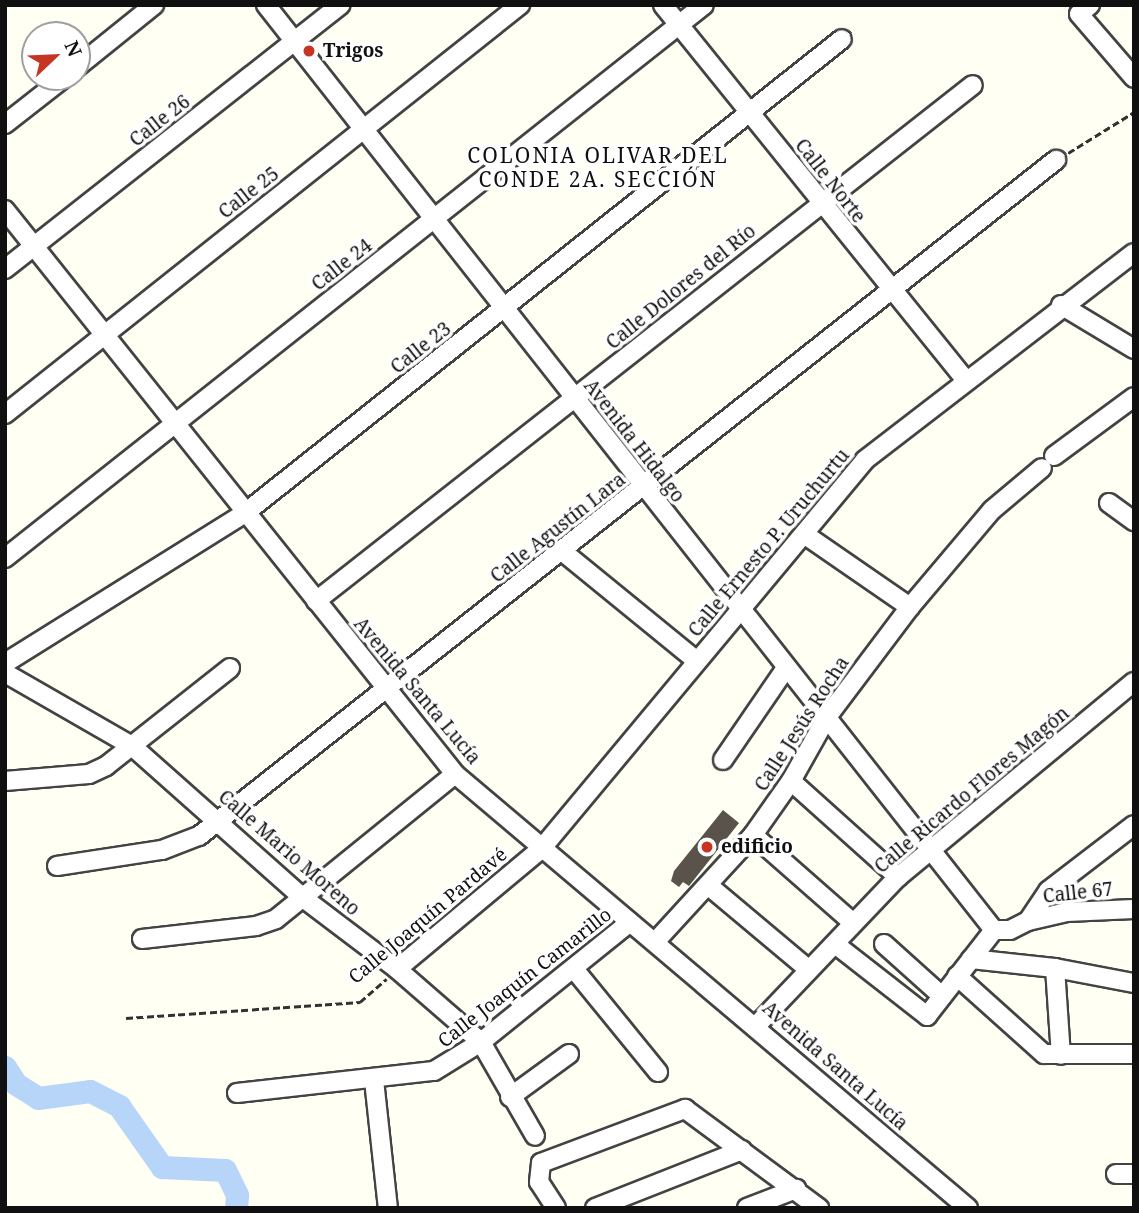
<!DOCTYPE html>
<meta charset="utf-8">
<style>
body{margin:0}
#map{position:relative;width:1139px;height:1213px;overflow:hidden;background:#fffff3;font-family:"Noto Serif",serif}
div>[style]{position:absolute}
.river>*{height:23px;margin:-11.5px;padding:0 11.5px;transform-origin:11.5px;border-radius:11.5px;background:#b6d5f8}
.building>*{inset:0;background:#59534c}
.path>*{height:2.5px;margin-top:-1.25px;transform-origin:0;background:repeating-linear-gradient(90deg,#323232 0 7px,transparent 0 10.5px)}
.roads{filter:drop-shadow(2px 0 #434343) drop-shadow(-2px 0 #434343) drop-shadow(0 2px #434343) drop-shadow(0 -2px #434343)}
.minor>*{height:18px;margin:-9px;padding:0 9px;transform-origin:9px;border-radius:9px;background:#fff}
.dots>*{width:19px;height:19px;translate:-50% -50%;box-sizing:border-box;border:4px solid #fff;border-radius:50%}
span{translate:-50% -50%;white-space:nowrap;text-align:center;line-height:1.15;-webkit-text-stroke:7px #fff;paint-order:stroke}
.poi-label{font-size:19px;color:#101010;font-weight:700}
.left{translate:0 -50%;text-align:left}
.street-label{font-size:19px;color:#101010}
.neighbourhood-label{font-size:21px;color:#101010;letter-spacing:2px}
.frame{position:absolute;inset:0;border:7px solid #101010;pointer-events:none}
.north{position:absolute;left:21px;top:21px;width:70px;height:70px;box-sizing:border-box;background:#fff;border:2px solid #9f9f9f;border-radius:50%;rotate:67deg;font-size:19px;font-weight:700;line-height:28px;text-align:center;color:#101010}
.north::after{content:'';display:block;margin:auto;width:24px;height:32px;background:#c63522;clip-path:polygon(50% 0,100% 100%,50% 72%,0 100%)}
</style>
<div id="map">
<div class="river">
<div style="left:5px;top:1067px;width:20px;rotate:57deg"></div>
<div style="left:16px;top:1084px;width:26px;rotate:32deg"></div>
<div style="left:38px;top:1098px;width:52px;rotate:-7.7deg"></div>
<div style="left:90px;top:1091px;width:33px;rotate:27deg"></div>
<div style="left:119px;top:1106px;width:75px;rotate:54.8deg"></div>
<div style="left:162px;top:1167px;width:63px;rotate:2.7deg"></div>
<div style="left:225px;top:1170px;width:28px;rotate:64deg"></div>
<div style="left:237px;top:1195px;width:13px;rotate:94deg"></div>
</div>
<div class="building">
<div style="clip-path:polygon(723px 810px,739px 823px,689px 886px,683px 882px,679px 887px,671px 881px,674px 871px)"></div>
</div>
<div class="path">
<div style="left:1068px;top:153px;width:78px;rotate:-31.8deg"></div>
<div style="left:126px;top:1018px;width:235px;rotate:-3.9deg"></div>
<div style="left:360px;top:1002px;width:35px;rotate:-41deg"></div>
</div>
<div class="roads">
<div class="minor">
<div style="left:266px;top:5px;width:1177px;rotate:51.8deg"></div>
<div style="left:994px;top:930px;width:16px"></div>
<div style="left:1010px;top:930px;width:20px;rotate:-27deg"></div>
<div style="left:1028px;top:921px;width:36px;rotate:-56deg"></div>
<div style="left:1048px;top:891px;width:108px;rotate:-37.5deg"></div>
<div style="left:663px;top:5px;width:483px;rotate:51.1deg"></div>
<div style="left:1090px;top:5px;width:14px;rotate:141deg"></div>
<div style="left:1079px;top:14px;width:84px;rotate:49.3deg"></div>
<div style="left:77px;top:67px;width:99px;rotate:-38.8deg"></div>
<div style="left:5px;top:124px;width:76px;rotate:-38.1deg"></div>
<div style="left:5px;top:210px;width:722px;rotate:51.41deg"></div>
<div style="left:455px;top:774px;width:672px;rotate:40.23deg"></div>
<div style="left:5px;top:269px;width:427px;rotate:-38.2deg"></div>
<div style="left:1061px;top:305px;width:85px;rotate:31.1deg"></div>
<div style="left:5px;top:414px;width:658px;rotate:-38.46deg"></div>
<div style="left:1054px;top:456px;width:99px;rotate:-36.4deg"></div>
<div style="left:1109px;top:503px;width:31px;rotate:36deg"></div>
<div style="left:804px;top:534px;width:129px;rotate:34.6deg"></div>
<div style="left:562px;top:551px;width:174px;rotate:39.2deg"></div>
<div style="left:5px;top:558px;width:891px;rotate:-38.35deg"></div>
<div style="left:316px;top:601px;width:835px;rotate:-38.15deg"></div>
<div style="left:5px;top:663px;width:283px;rotate:-32deg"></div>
<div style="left:245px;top:513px;width:762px;rotate:-38.45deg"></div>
<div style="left:5px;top:673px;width:146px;rotate:29.9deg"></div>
<div style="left:132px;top:746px;width:227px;rotate:41.6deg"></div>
<div style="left:302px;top:897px;width:119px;rotate:37.2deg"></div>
<div style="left:397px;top:969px;width:111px;rotate:41deg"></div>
<div style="left:481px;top:1042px;width:108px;rotate:60.1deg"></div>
<div style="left:723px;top:760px;width:112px;rotate:-55.6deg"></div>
<div style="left:5px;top:781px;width:84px;rotate:-4.8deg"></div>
<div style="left:89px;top:774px;width:19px;rotate:-25deg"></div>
<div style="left:106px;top:766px;width:158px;rotate:-38.3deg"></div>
<div style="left:791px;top:781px;width:144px;rotate:41.9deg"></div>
<div style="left:753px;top:835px;width:133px;rotate:41.3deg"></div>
<div style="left:57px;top:866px;width:106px;rotate:-8.7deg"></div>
<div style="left:162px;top:850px;width:40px;rotate:-21deg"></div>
<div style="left:199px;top:836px;width:1092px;rotate:-38.27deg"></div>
<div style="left:709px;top:886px;width:129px;rotate:40deg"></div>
<div style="left:1028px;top:921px;width:40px;rotate:-13deg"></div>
<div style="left:1067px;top:912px;width:67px;rotate:-2.6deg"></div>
<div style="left:142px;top:939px;width:115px;rotate:-6.5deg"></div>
<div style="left:256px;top:926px;width:21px;rotate:-19deg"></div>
<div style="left:276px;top:919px;width:230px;rotate:-39deg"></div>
<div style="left:655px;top:942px;width:145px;rotate:-47.5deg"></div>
<div style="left:753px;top:835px;width:66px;rotate:-54.9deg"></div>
<div style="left:791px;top:781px;width:73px;rotate:-60.6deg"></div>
<div style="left:827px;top:717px;width:138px;rotate:-53deg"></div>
<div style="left:910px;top:607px;width:127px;rotate:-49.8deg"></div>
<div style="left:992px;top:510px;width:65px;rotate:-40deg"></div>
<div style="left:835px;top:944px;width:117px;rotate:38deg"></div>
<div style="left:927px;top:1016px;width:109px;rotate:-52.1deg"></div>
<div style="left:884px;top:944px;width:78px;rotate:41.9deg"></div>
<div style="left:971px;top:959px;width:84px;rotate:6.1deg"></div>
<div style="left:1055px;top:968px;width:80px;rotate:10.8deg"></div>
<div style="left:1055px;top:968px;width:87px;rotate:86.1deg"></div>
<div style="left:397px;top:969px;width:189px;rotate:-39.8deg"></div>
<div style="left:542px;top:848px;width:505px;rotate:-50.22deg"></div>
<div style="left:865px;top:460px;width:339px;rotate:-37.6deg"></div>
<div style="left:574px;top:969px;width:133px;rotate:50.8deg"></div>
<div style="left:957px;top:976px;width:117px;rotate:41.9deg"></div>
<div style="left:1044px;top:1054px;width:90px"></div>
<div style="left:756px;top:1026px;width:206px;rotate:-46.4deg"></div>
<div style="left:898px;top:877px;width:306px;rotate:-39.6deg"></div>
<div style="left:374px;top:1080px;width:129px;rotate:83.8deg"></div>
<div style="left:237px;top:1093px;width:198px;rotate:-6.4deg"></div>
<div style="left:434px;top:1071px;width:55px;rotate:-31.7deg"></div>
<div style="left:481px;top:1042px;width:191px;rotate:-38.8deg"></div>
<div style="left:510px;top:1097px;width:73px;rotate:-36.1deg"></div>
<div style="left:1116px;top:1174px;width:18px"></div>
<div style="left:556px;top:1208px;width:31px;rotate:-123deg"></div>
<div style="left:539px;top:1182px;width:19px;rotate:-84deg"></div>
<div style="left:541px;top:1163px;width:154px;rotate:-20.6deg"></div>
<div style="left:685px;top:1109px;width:167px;rotate:36.5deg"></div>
<div style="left:595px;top:1208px;width:158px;rotate:-21.5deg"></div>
<div style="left:747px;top:1208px;width:53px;rotate:-21.2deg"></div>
</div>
</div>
<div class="dots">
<div style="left:309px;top:51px;background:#c63522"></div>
<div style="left:707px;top:847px;background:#c63522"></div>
</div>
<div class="poi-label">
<span class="left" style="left:323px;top:51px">Trigos</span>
<span class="left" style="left:721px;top:847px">edificio</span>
</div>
<div class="street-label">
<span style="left:160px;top:121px;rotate:-38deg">Calle 26</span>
<span style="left:830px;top:181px;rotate:52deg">Calle Norte</span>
<span style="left:249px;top:193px;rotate:-38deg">Calle 25</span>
<span style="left:342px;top:265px;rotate:-38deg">Calle 24</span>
<span style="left:681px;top:287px;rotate:-39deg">Calle Dolores del Río</span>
<span style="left:421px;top:348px;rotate:-38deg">Calle 23</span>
<span style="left:634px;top:441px;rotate:52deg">Avenida Hidalgo</span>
<span style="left:558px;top:528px;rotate:-38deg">Calle Agustín Lara</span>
<span style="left:769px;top:543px;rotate:-50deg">Calle Ernesto P. Uruchurtu</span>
<span style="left:417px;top:691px;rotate:50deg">Avenida Santa Lucía</span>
<span style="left:802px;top:724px;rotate:-57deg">Calle Jesús Rocha</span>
<span style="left:972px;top:790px;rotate:-40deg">Calle Ricardo Flores Magón</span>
<span style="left:289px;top:853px;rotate:41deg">Calle Mario Moreno</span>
<span style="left:1078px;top:893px;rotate:-6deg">Calle 67</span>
<span style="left:428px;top:916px;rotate:-40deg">Calle Joaquín Pardavé</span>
<span style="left:525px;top:978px;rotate:-38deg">Calle Joaquín Camarillo</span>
<span style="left:835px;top:1066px;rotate:41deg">Avenida Santa Lucía</span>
</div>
<div class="neighbourhood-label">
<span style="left:598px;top:167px">COLONIA OLIVAR DEL<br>CONDE 2A. SECCIÓN</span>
</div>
<div class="frame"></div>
<div class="north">N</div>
</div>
